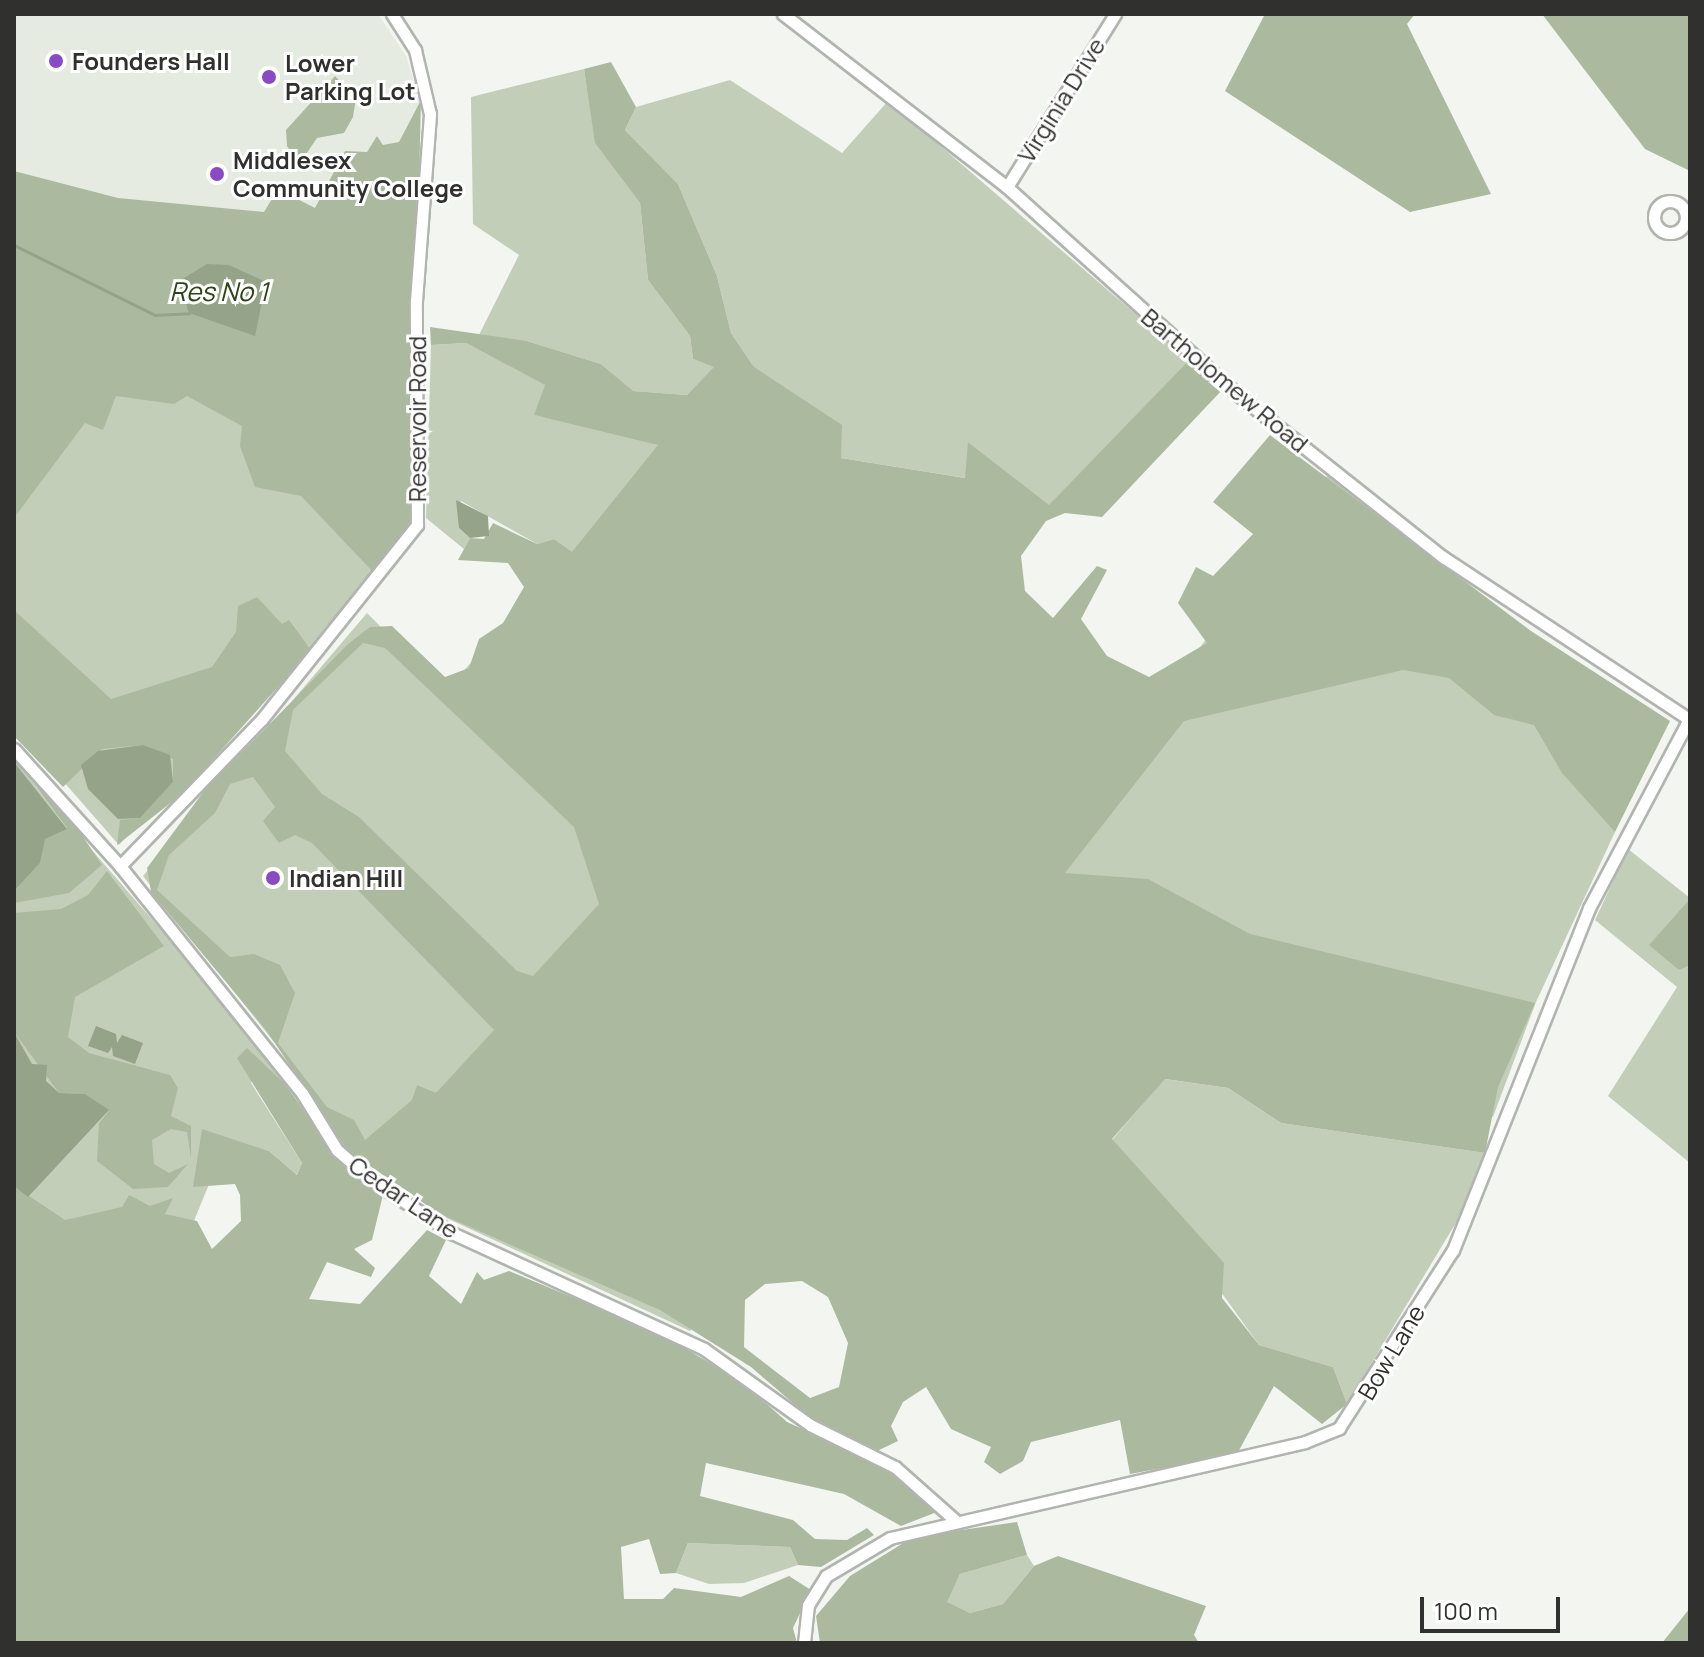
<!DOCTYPE html>
<style>
body{margin:0}
#map{position:relative;width:1704px;height:1657px;overflow:hidden;background:#f2f5f0;font-family:Manrope,sans-serif}
div>[style]{position:absolute}
.built>*{inset:0;background:#e5ebe0}
.green>*{inset:0;background:#c3ceb9}
.forest>*{inset:0;background:#abba9f}
.water>*{inset:0;background:#95a389}
.stream>*{height:3px;margin:-1.5px;padding:0 1.5px;transform-origin:1.5px;border-radius:1.5px;background:#95a389}
.roads{filter:drop-shadow(2px 0 #b2b4b0) drop-shadow(-2px 0 #b2b4b0) drop-shadow(0 2px #b2b4b0) drop-shadow(0 -2px #b2b4b0)}
.street>*{height:11px;margin:-5.5px;padding:0 5.5px;transform-origin:5.5px;border-radius:5.5px;background:#fff}
.street>.ring{margin:-5.5px;padding:0;box-sizing:content-box;background:none;border:11px solid #fff;border-radius:50%}
.dots>*{width:22px;height:22px;translate:-50% -50%;box-sizing:border-box;border:4px solid #fff;border-radius:50%}
span{translate:-50% -50%;white-space:nowrap;text-align:center;line-height:1.15;-webkit-text-stroke:6px #fff;paint-order:stroke}
.poi-label{font-size:24px;color:#30312f;font-weight:700}
.left{translate:0 -50%;text-align:left}
.street-label{font-size:24px;color:#30312f}
.water-label{font-size:26px;color:#304419;font-style:italic}
.frame{position:absolute;inset:0;border:16px solid #30312f;pointer-events:none}
.scale{position:absolute;left:1420px;top:1597px;width:140px;height:36px;box-sizing:border-box;border:4px solid #30312f;border-top:0;padding-left:10px;font-size:24px;line-height:28px;white-space:nowrap;color:#30312f;-webkit-text-stroke:6px #fff;paint-order:stroke}
</style>
<div id="map">
<div class="built">
<div style="clip-path:polygon(14px 14px,378px 14px,406px 56px,419px 98px,414px 323px,14px 216px)"></div>
</div>
<div class="green">
<div style="clip-path:polygon(584px 69px,596px 143px,640px 203px,648px 280px,690px 336px,693px 359px,715px 367px,687px 395px,632px 391px,601px 364px,527px 341px,478px 337px,519px 255px,473px 224px,471px 97px)"></div>
<div style="clip-path:polygon(730px 80px,842px 153px,888px 101px,1189px 360px,1049px 506px,969px 443px,966px 478px,841px 458px,796px 433px,1147px 719px,1329px 473px,1445px 571px,1615px 832px,1536px 1002px,1493px 1117px,1253px 967px,843px 1128px,690px 1331px,438px 1214px,367px 1160px,143px 876px,367px 613px,445px 691px,572px 553px,554px 539px,537px 544px,461px 501px,459px 528px,470px 538px,464px 549px,426px 518px,431px 345px,466px 343px,546px 385px,535px 415px,659px 444px,752px 364px,731px 333px,717px 276px,678px 184px,625px 130px,636px 107px)"></div>
<div style="clip-path:polygon(14px 216px,321px 347px,374px 573px,311px 650px,307px 645px,119px 845px,14px 725px)"></div>
<div style="clip-path:polygon(14px 760px,265px 1050px,284px 1083px,260px 1061px,251px 1083px,302px 1163px,297px 1175px,269px 1151px,228px 1138px,62px 1542px,14px 1516px)"></div>
<div style="clip-path:polygon(1628px 849px,1690px 898px,1690px 1163px,1608px 1096px,1677px 987px,1595px 920px)"></div>
<div style="clip-path:polygon(1164px 1079px,1228px 1088px,1281px 1123px,1485px 1153px,1457px 1221px,1347px 1404px,1333px 1367px,1259px 1345px,1112px 1140px)"></div>
<div style="clip-path:polygon(688px 1543px,790px 1547px,798px 1565px,744px 1583px,709px 1584px,676px 1573px)"></div>
<div style="clip-path:polygon(1027px 1555px,1034px 1566px,1003px 1604px,970px 1613px,946px 1602px,960px 1574px)"></div>
</div>
<div class="forest">
<div style="clip-path:polygon(1265px 14px,1415px 14px,1407px 24px,1491px 194px,1410px 212px,1225px 91px)"></div>
<div style="clip-path:polygon(1542px 14px,1690px 14px,1690px 171px,1645px 149px)"></div>
<div style="clip-path:polygon(evenodd,611px 62px,636px 107px,625px 130px,678px 184px,717px 276px,731px 333px,754px 367px,842px 425px,841px 458px,965px 478px,968px 442px,1049px 505px,1189px 360px,1223px 389px,1102px 517px,1065px 513px,1046px 521px,1021px 556px,1025px 591px,1053px 618px,1097px 566px,1107px 570px,1081px 619px,1107px 656px,1149px 677px,1207px 643px,1178px 603px,1196px 567px,1213px 576px,1253px 534px,1213px 502px,1270px 435px,1531px 631px,1670px 721px,1615px 832px,1562px 773px,1534px 725px,1494px 715px,1449px 678px,1403px 670px,1184px 721px,1065px 873px,1148px 879px,1250px 934px,1535px 1003px,1498px 1087px,1485px 1153px,1281px 1123px,1228px 1088px,1165px 1079px,1112px 1139px,1224px 1263px,1222px 1298px,1259px 1345px,1333px 1367px,1347px 1404px,1322px 1424px,1274px 1386px,1237px 1454px,1130px 1474px,1120px 1420px,1031px 1442px,1023px 1461px,1000px 1474px,984px 1462px,991px 1447px,951px 1429px,926px 1387px,903px 1402px,891px 1426px,898px 1441px,875px 1452px,822px 1428px,751px 1367px,660px 1310px,440px 1214px,348px 1151px,266px 1030px,151px 892px,147px 868px,204px 791px,347px 645px,370px 627px,392px 626px,445px 677px,469px 668px,479px 639px,503px 623px,524px 587px,508px 563px,458px 560px,470px 538px,484px 539px,493px 523px,537px 544px,554px 539px,572px 552px,658px 445px,534px 415px,545px 385px,466px 343px,431px 345px,430px 327px,527px 341px,601px 364px,633px 391px,687px 395px,714px 367px,693px 359px,690px 336px,648px 280px,640px 203px,595px 143px,584px 69px,611px 62px,363px 643px,385px 648px,574px 827px,599px 904px,533px 976px,517px 971px,359px 817px,322px 794px,285px 751px,293px 710px,363px 643px,611px 62px,253px 777px,275px 807px,263px 821px,279px 843px,295px 835px,312px 843px,494px 1030px,436px 1093px,417px 1085px,412px 1100px,365px 1140px,354px 1120px,327px 1107px,278px 1043px,295px 993px,280px 965px,254px 954px,230px 957px,157px 890px,169px 855px,215px 813px,230px 784px,253px 777px,611px 62px,802px 1281px,828px 1297px,848px 1343px,839px 1387px,810px 1398px,744px 1347px,745px 1300px,765px 1284px,802px 1281px)"></div>
<div style="clip-path:polygon(335px 76px,356px 98px,353px 117px,344px 133px,317px 138px,300px 163px,287px 146px,286px 130px)"></div>
<div style="clip-path:polygon(421px 100px,411px 525px,374px 573px,301px 496px,255px 487px,240px 446px,242px 426px,187px 396px,174px 404px,116px 396px,103px 430px,85px 423px,14px 518px,14px 171px,118px 198px,264px 212px,278px 189px,315px 208px,345px 151px,367px 152px,377px 136px,383px 145px,399px 142px)"></div>
<div style="clip-path:polygon(257px 597px,282px 624px,289px 620px,311px 650px,182px 794px,117px 845px,120px 820px,140px 818px,173px 782px,173px 759px,143px 745px,102px 749px,63px 787px,14px 736px,14px 610px,111px 699px,212px 667px,236px 632px,238px 606px)"></div>
<div style="clip-path:polygon(14px 755px,73px 822px,102px 865px,69px 893px,14px 903px,14px 891px,40px 863px,44px 839px,67px 828px)"></div>
<div style="clip-path:polygon(107px 871px,164px 946px,75px 997px,68px 1037px,89px 1053px,170px 1075px,178px 1088px,171px 1116px,191px 1126px,191px 1158px,187px 1132px,171px 1129px,152px 1140px,154px 1164px,169px 1173px,188px 1164px,168px 1187px,133px 1189px,97px 1161px,99px 1123px,109px 1111px,85px 1094px,59px 1093px,14px 1032px,14px 913px,61px 909px,88px 895px)"></div>
<div style="clip-path:polygon(1690px 899px,1690px 965px,1679px 970px,1649px 945px)"></div>
<div style="clip-path:polygon(247px 1048px,284px 1083px,343px 1164px,383px 1195px,372px 1240px,354px 1249px,375px 1268px,371px 1277px,327px 1262px,309px 1299px,360px 1304px,427px 1230px,446px 1240px,429px 1276px,461px 1304px,477px 1272px,484px 1280px,509px 1271px,659px 1333px,742px 1382px,787px 1422px,875px 1462px,947px 1508px,901px 1526px,844px 1494px,706px 1463px,700px 1496px,793px 1520px,815px 1539px,847px 1540px,867px 1528px,874px 1535px,821px 1567px,798px 1565px,790px 1547px,688px 1543px,676px 1573px,660px 1574px,649px 1539px,621px 1547px,624px 1599px,663px 1599px,674px 1588px,741px 1597px,789px 1576px,811px 1590px,793px 1628px,797px 1643px,14px 1643px,14px 1186px,65px 1220px,122px 1207px,129px 1195px,150px 1206px,173px 1198px,165px 1214px,197px 1221px,212px 1249px,241px 1221px,240px 1195px,235px 1184px,193px 1187px,202px 1129px,269px 1151px,297px 1175px,302px 1163px,237px 1058px)"></div>
<div style="clip-path:polygon(1017px 1522px,1027px 1555px,960px 1574px,947px 1602px,970px 1613px,1003px 1604px,1034px 1566px,1058px 1556px,1206px 1606px,1194px 1635px,1199px 1643px,820px 1643px,816px 1616px,850px 1576px,913px 1537px)"></div>
<div style="clip-path:polygon(1690px 1608px,1690px 1643px,1662px 1643px)"></div>
</div>
<div class="water">
<div style="clip-path:polygon(207px 264px,229px 265px,266px 282px,255px 336px,189px 313px,179px 281px)"></div>
<div style="clip-path:polygon(456px 500px,488px 516px,489px 536px,470px 538px,459px 528px)"></div>
<div style="clip-path:polygon(143px 745px,170px 755px,173px 782px,140px 818px,118px 819px,88px 789px,81px 765px,98px 751px)"></div>
<div style="clip-path:polygon(14px 762px,67px 829px,45px 839px,40px 863px,14px 891px)"></div>
<div style="clip-path:polygon(96px 1026px,116px 1034px,117px 1043px,122px 1035px,143px 1043px,135px 1064px,113px 1056px,112px 1047px,108px 1053px,88px 1046px)"></div>
<div style="clip-path:polygon(14px 1032px,32px 1064px,47px 1065px,46px 1081px,59px 1093px,85px 1094px,109px 1110px,28px 1197px,14px 1186px)"></div>
</div>
<div class="stream">
<div style="left:14px;top:245px;width:157px;rotate:26.4deg"></div>
<div style="left:155px;top:315px;width:34px;rotate:-3deg"></div>
</div>
<div class="roads">
<div class="street">
<div style="left:783px;top:14px;width:283px;rotate:37.7deg"></div>
<div style="left:1007px;top:187px;width:309px;rotate:42deg"></div>
<div style="left:1237px;top:394px;width:263px;rotate:38.4deg"></div>
<div style="left:1443px;top:557px;width:295px;rotate:33.4deg"></div>
<div style="left:1007px;top:187px;width:204px;rotate:-58deg"></div>
<div class="ring" style="left:1654px;top:201px;width:21px;height:21px"></div>
<div style="left:14px;top:749px;width:158px;rotate:47.8deg"></div>
<div style="left:120px;top:866px;width:291px;rotate:51.3deg"></div>
<div style="left:302px;top:1093px;width:67px;rotate:58.4deg"></div>
<div style="left:337px;top:1150px;width:48px;rotate:40.7deg"></div>
<div style="left:373px;top:1181px;width:95px;rotate:33.4deg"></div>
<div style="left:452px;top:1233px;width:277px;rotate:24.7deg"></div>
<div style="left:704px;top:1349px;width:130px;rotate:35.6deg"></div>
<div style="left:810px;top:1425px;width:95px;rotate:26.3deg"></div>
<div style="left:895px;top:1467px;width:80px;rotate:41.5deg"></div>
<div style="left:120px;top:866px;width:204px;rotate:-46deg"></div>
<div style="left:262px;top:719px;width:248px;rotate:-51.4deg"></div>
<div style="left:417px;top:525px;width:224px;rotate:-90.3deg"></div>
<div style="left:416px;top:301px;width:188px;rotate:-85.7deg"></div>
<div style="left:430px;top:114px;width:66px;rotate:-103.2deg"></div>
<div style="left:415px;top:50px;width:43px;rotate:-122.6deg"></div>
<div style="left:804px;top:1643px;width:38px;rotate:-84deg"></div>
<div style="left:808px;top:1605px;width:34px;rotate:-58deg"></div>
<div style="left:826px;top:1576px;width:74px;rotate:-30.7deg"></div>
<div style="left:890px;top:1538px;width:426px;rotate:-13deg"></div>
<div style="left:1305px;top:1442px;width:37px;rotate:-22deg"></div>
<div style="left:1339px;top:1428px;width:211px;rotate:-57.4deg"></div>
<div style="left:1453px;top:1250px;width:368px;rotate:-68.3deg"></div>
<div style="left:1589px;top:908px;width:216px;rotate:-62.1deg"></div>
</div>
</div>
<div class="dots">
<div style="left:56px;top:61px;background:#894bc1"></div>
<div style="left:269px;top:77px;background:#894bc1"></div>
<div style="left:217px;top:174px;background:#894bc1"></div>
<div style="left:273px;top:878px;background:#894bc1"></div>
</div>
<div class="poi-label">
<span class="left" style="left:72px;top:61px">Founders Hall</span>
<span class="left" style="left:285px;top:77px">Lower<br>Parking Lot</span>
<span class="left" style="left:233px;top:174px">Middlesex<br>Community College</span>
<span class="left" style="left:289px;top:878px">Indian Hill</span>
</div>
<div class="street-label">
<span style="left:1061px;top:100px;rotate:-58deg">Virginia Drive</span>
<span style="left:1225px;top:380px;rotate:40deg">Bartholomew Road</span>
<span style="left:417px;top:419px;rotate:-90deg">Reservoir Road</span>
<span style="left:404px;top:1197px;rotate:34deg">Cedar Lane</span>
<span style="left:1391px;top:1352px;rotate:-59deg">Bow Lane</span>
</div>
<div class="water-label">
<span style="left:219px;top:292px">Res No 1</span>
</div>
<div class="frame"></div>
<div class="scale">100 m</div>
</div>
